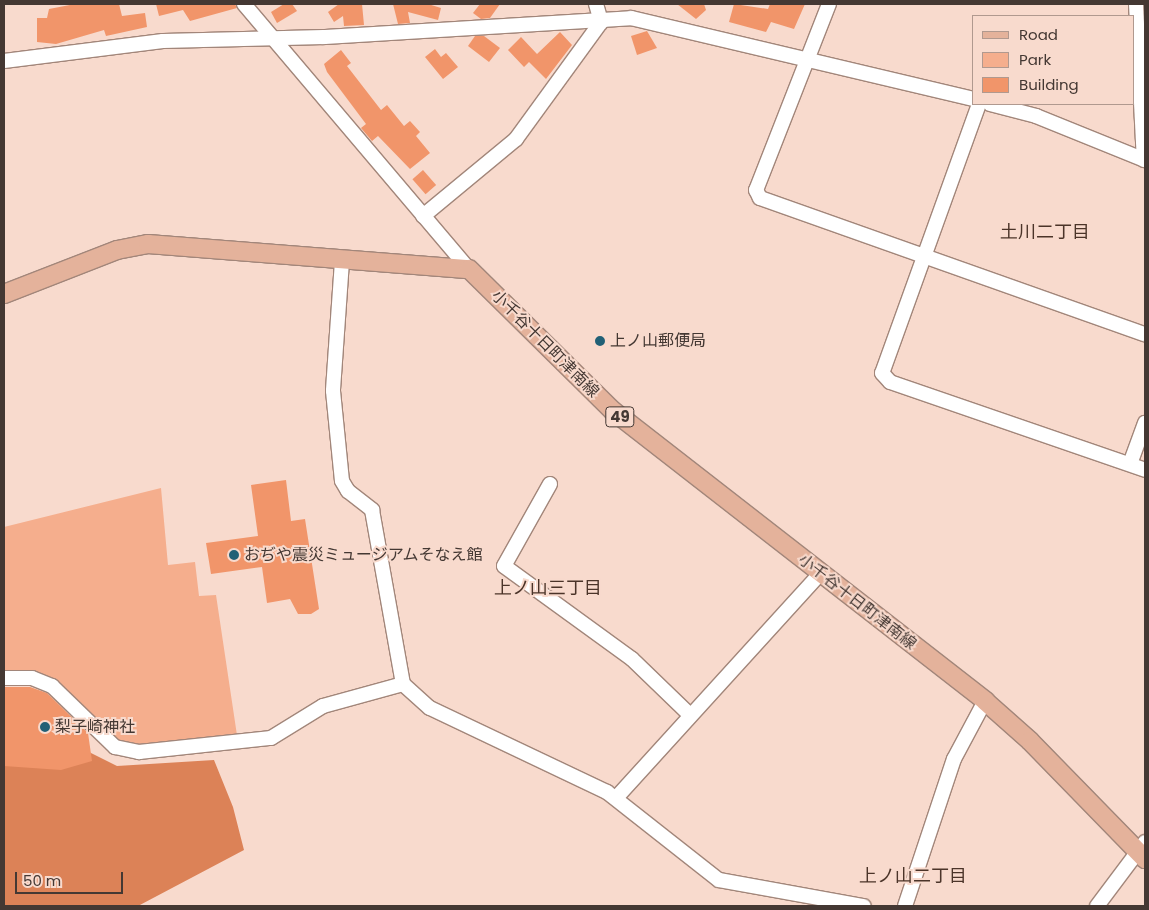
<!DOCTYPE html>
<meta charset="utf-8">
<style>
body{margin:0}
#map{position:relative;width:1149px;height:910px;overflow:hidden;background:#f8dacd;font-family:Poppins,"Noto Sans JP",sans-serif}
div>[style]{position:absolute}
.green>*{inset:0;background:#f5ae8d}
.forest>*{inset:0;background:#dc8257}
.building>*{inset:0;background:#f1956a;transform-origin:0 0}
.roads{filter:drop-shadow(1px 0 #a2867a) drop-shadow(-1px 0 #a2867a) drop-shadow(0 1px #a2867a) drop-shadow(0 -1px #a2867a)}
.minor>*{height:14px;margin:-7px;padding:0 7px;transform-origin:7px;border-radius:7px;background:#fff}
.major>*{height:18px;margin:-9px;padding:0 9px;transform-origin:9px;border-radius:9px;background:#e4b29b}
.dots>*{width:14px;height:14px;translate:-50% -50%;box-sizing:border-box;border:2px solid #f8dacd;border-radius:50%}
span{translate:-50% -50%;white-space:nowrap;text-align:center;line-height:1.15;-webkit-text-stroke:4px #f8dacd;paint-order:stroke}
.shield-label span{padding:1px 4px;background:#f8dacd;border:1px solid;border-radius:4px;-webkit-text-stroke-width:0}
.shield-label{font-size:15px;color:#443833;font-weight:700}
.poi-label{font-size:16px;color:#443833}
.left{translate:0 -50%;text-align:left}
.street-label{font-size:16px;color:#443833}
.neighbourhood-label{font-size:18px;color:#4b3429}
.frame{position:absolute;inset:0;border:5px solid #443833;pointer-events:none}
.legend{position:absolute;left:972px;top:15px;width:162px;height:90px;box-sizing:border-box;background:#f8dacd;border:1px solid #b0998f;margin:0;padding:6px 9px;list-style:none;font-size:15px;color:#443833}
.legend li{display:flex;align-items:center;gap:10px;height:25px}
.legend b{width:25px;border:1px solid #b0998f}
.scale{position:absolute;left:15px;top:872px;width:108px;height:22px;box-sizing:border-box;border:2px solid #443833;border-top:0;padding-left:6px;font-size:15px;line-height:18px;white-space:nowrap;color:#443833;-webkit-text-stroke:4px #f8dacd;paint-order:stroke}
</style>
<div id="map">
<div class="green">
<div style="clip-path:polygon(161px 488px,168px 565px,195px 562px,199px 596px,216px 595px,238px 742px,130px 750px,32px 678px,4px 678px,4px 527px)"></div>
</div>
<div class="forest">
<div style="clip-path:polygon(4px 701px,20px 701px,79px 747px,117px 766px,214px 760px,233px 807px,244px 850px,138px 906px,4px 906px)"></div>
</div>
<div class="building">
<div style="clip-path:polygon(75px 4px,119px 4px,122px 16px,145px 13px,147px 27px,106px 36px,104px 30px,56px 44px,37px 42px,37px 18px,47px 18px,49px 9px)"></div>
<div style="clip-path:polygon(156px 4px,235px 4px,237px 8px,190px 21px,183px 10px,159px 16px)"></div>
<div style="clip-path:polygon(284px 4px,292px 4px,297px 11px,277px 23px,271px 12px)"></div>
<div style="clip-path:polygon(339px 4px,362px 4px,364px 25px,344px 26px,343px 16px,334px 22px,328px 12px)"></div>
<div style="clip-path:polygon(393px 4px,428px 4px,441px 8px,438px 20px,408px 12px,410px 23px,398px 24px)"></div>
<div style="clip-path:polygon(480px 4px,500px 4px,490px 18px,481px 19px,473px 13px)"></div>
<div style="clip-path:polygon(677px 4px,704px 4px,706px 10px,696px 19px)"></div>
<div style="clip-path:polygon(734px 4px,768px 9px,770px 4px,805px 4px,794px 29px,771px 22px,766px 32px,729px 22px)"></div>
<div style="clip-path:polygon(647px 31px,657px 48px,637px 55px,631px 36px)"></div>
<div style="clip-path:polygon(560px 32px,572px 45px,546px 79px,529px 62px,524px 67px,508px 50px,521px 37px,537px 54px)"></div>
<div style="clip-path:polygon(475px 36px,484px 36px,500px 48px,489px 62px,468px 46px)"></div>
<div style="clip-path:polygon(435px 49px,441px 57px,446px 53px,458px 67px,443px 79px,425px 57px)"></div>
<div style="clip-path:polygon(341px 50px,351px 63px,347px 66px,381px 110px,387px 105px,404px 126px,410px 121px,420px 132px,416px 136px,430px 153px,410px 169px,378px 136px,372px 141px,361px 128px,366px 124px,327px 72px,324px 64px)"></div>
<div style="left:423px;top:170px;width:20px;height:14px;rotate:49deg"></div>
<div style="clip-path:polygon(286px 480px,291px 521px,305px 519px,319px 609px,311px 614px,298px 614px,290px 599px,267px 603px,262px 567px,211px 574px,206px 543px,258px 536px,251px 485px)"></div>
<div style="clip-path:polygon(4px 687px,30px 687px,47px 693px,88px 733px,92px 761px,61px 770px,4px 766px)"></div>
</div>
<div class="roads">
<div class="minor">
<div style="left:244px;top:4px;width:348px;rotate:49.7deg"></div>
<div style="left:596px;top:4px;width:19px;rotate:74deg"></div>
<div style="left:829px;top:4px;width:200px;rotate:111.4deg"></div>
<div style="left:756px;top:190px;width:9px;rotate:63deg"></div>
<div style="left:760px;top:198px;width:408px;rotate:19.5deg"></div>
<div style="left:1136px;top:4px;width:156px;rotate:87.1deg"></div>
<div style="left:4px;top:61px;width:160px;rotate:-7.2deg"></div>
<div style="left:163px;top:41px;width:161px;rotate:-1.4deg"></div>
<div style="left:324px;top:37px;width:308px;rotate:-3.5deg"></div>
<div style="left:631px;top:18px;width:351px;rotate:13.3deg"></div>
<div style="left:979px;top:104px;width:286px;rotate:109.8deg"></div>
<div style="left:882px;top:373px;width:12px;rotate:48deg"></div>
<div style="left:890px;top:382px;width:270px;rotate:19deg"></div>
<div style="left:990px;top:104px;width:48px;rotate:14.6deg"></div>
<div style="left:1036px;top:116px;width:118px;rotate:22deg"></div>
<div style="left:423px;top:216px;width:121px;rotate:-39.6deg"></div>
<div style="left:516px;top:139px;width:145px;rotate:-54deg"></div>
<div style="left:342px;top:261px;width:130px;rotate:94deg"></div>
<div style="left:333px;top:391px;width:90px;rotate:84.3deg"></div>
<div style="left:342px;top:481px;width:12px;rotate:59deg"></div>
<div style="left:348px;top:491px;width:31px;rotate:38deg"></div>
<div style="left:372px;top:510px;width:177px;rotate:79.9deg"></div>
<div style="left:403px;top:684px;width:36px;rotate:42deg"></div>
<div style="left:430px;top:708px;width:196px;rotate:25.4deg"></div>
<div style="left:607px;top:792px;width:142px;rotate:38.2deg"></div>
<div style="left:719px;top:880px;width:147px;rotate:10.2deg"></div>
<div style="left:1130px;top:464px;width:44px;rotate:-69.9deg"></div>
<div style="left:550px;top:484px;width:94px;rotate:119.3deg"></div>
<div style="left:504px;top:566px;width:158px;rotate:36deg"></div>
<div style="left:632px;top:659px;width:81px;rotate:44deg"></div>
<div style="left:4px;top:678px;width:28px"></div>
<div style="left:32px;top:678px;width:22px;rotate:22deg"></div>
<div style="left:52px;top:686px;width:88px;rotate:44.1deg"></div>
<div style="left:115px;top:747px;width:25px;rotate:12deg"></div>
<div style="left:139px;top:752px;width:133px;rotate:-6.1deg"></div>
<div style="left:271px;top:738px;width:61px;rotate:-31.6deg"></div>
<div style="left:323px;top:706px;width:83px;rotate:-15.4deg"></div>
<div style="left:616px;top:798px;width:304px;rotate:-47.7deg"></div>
<div style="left:905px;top:906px;width:155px;rotate:-71.6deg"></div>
<div style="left:954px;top:759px;width:66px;rotate:-61.9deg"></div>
<div style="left:1097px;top:906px;width:80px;rotate:-53.1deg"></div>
</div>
<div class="major">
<div style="left:4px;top:294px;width:121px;rotate:-21.3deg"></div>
<div style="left:117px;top:250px;width:32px;rotate:-11deg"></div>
<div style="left:148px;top:244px;width:322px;rotate:4.5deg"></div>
<div style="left:469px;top:269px;width:202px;rotate:44.6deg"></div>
<div style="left:613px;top:411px;width:472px;rotate:37.9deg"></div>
<div style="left:985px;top:701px;width:60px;rotate:41.6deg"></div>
<div style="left:1030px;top:741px;width:165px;rotate:45.7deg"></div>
</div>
</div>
<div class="dots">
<div style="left:600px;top:341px;background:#216076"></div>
<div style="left:234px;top:555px;background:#216076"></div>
<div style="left:45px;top:727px;background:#216076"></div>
</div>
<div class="shield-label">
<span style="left:620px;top:417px">49</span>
</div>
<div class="poi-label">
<span class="left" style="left:610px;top:341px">上ノ山郵便局</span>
<span class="left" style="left:244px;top:555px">おぢや震災ミュージアムそなえ館</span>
<span class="left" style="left:55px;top:727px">梨子崎神社</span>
</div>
<div class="street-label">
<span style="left:545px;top:344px;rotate:45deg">小千谷十日町津南線</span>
<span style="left:857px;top:602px;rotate:38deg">小千谷十日町津南線</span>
</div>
<div class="neighbourhood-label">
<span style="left:1045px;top:232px">土川二丁目</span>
<span style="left:548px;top:588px">上ノ山三丁目</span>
<span style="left:913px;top:876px">上ノ山二丁目</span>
</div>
<div class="frame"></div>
<ul class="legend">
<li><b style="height:6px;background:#e4b29b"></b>Road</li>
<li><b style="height:14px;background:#f5ae8d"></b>Park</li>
<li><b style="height:14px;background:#f1956a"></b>Building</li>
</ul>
<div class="scale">50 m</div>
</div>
